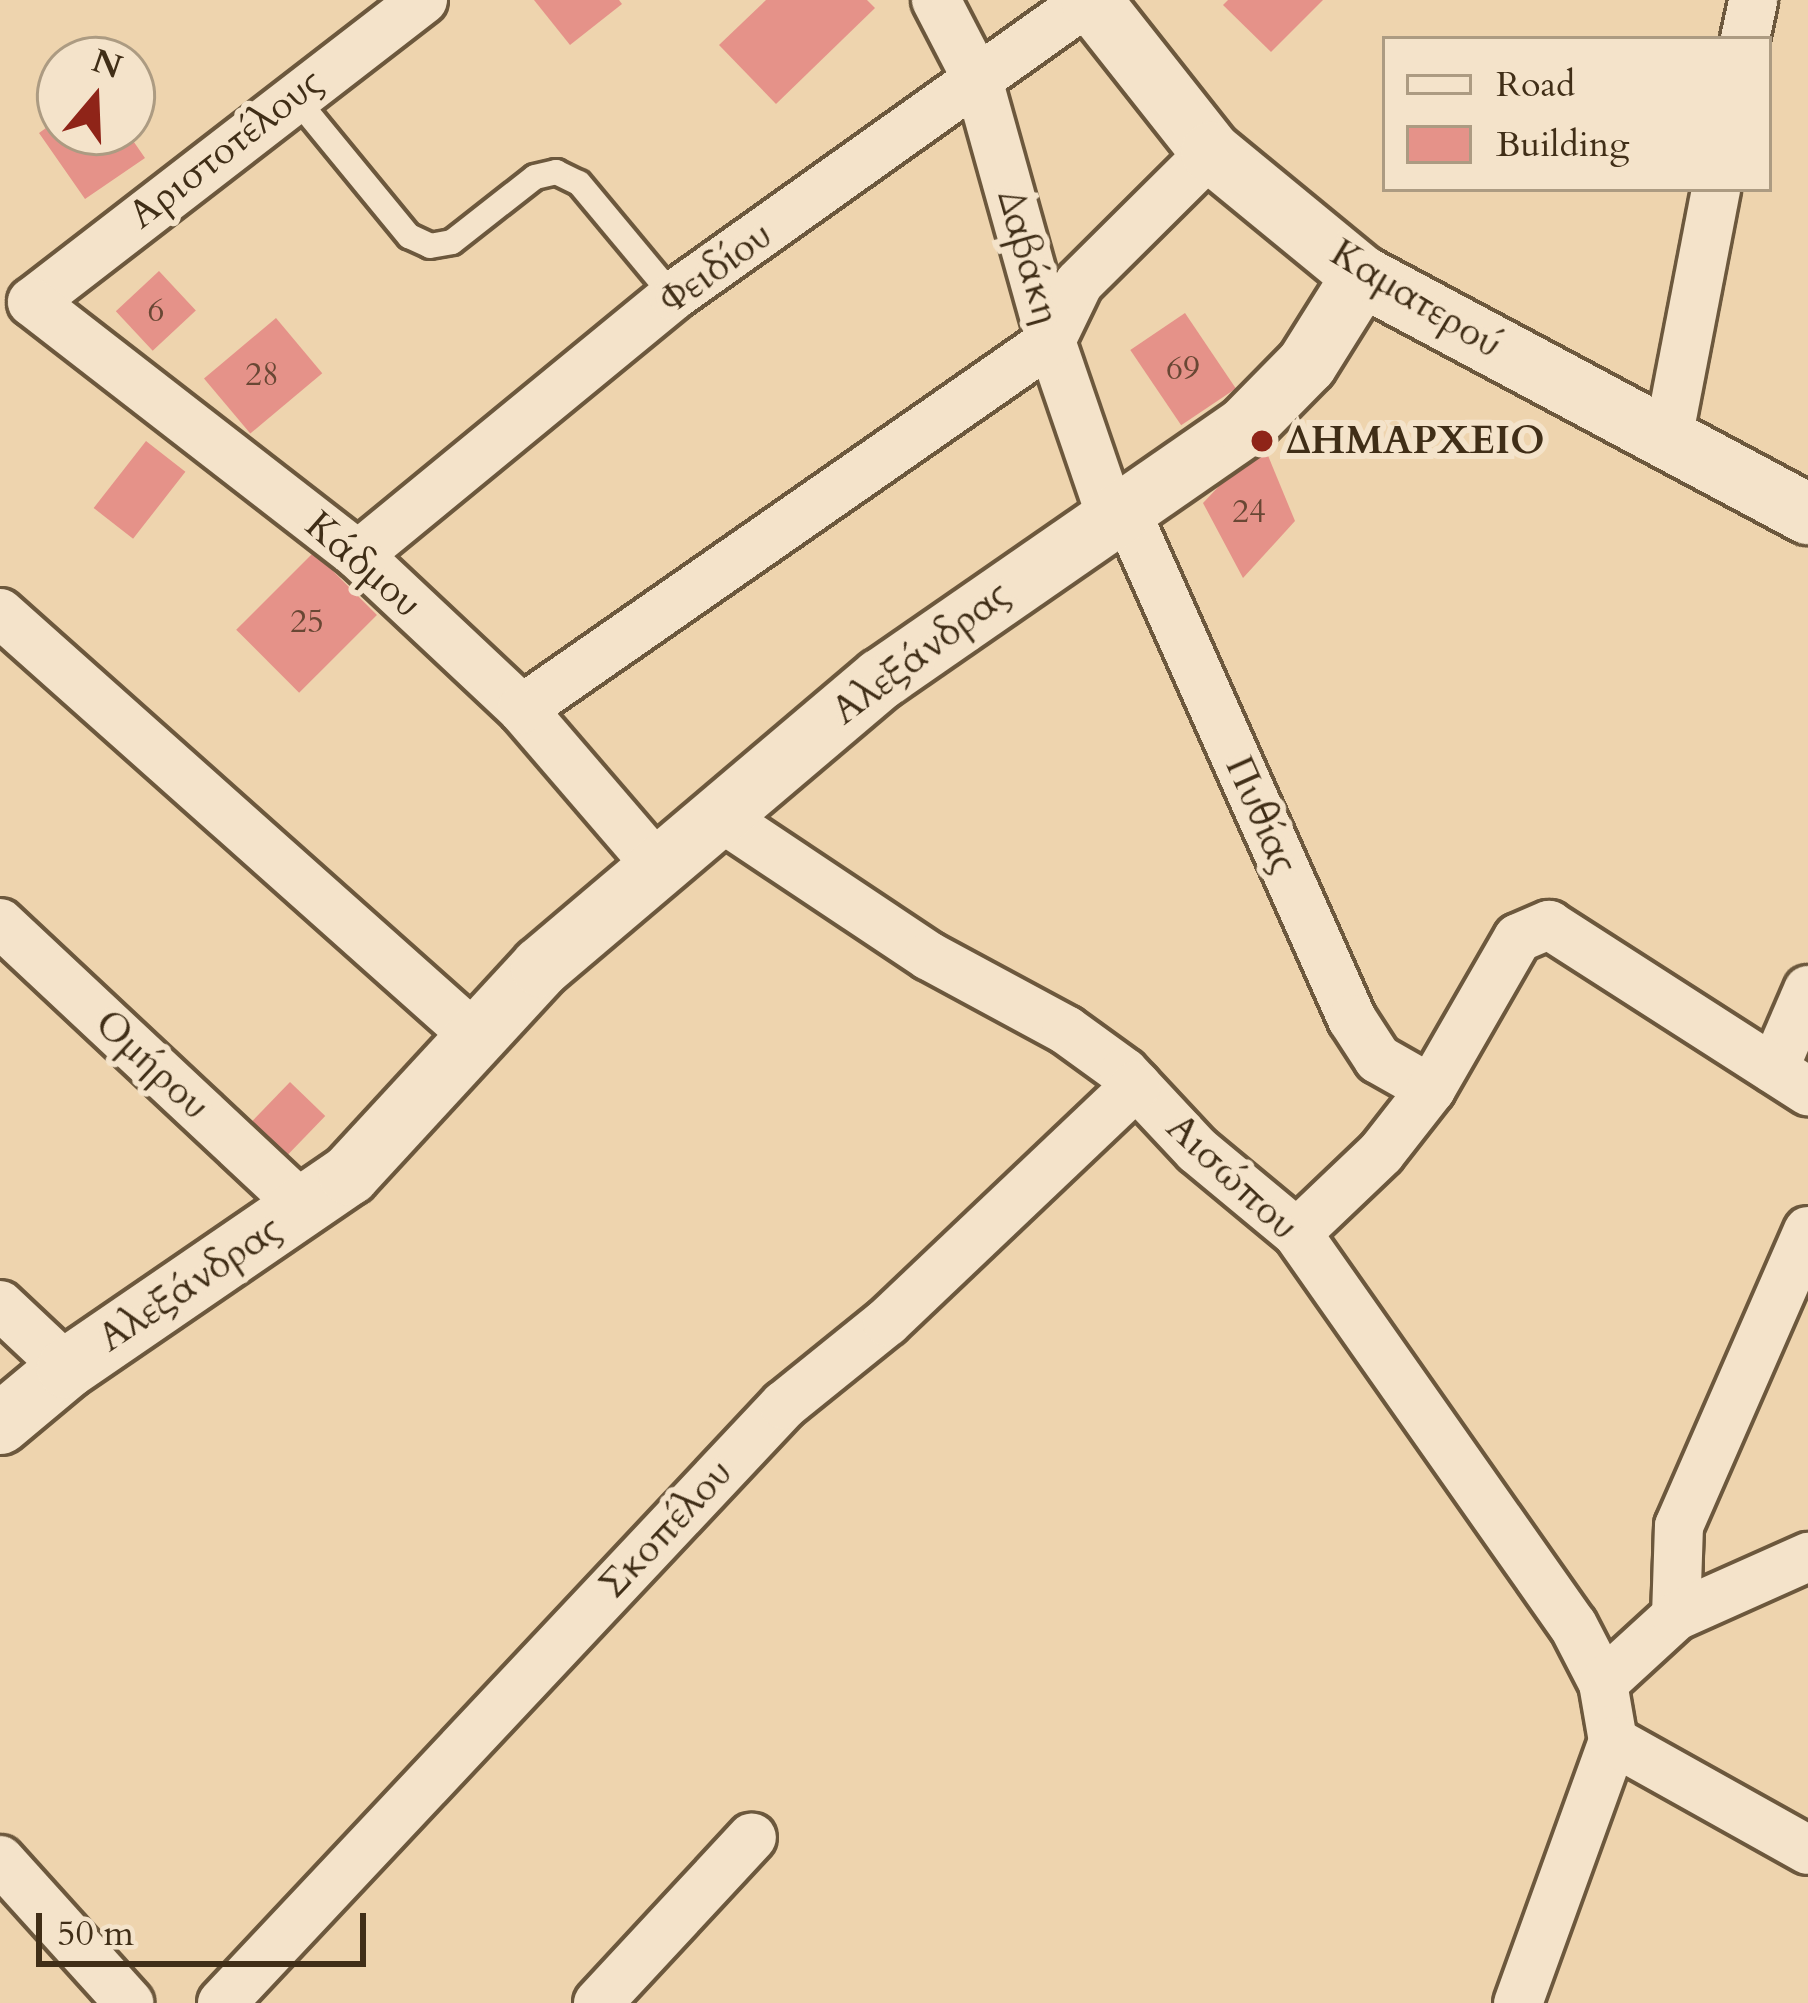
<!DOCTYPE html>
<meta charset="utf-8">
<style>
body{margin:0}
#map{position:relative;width:1808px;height:2003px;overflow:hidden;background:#eed4ae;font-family:Cardo,serif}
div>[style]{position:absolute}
.building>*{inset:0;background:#e59289;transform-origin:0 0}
.roads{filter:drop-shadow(3px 0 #6c583d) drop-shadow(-3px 0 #6c583d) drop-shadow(0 3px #6c583d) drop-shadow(0 -3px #6c583d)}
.service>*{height:24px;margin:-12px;padding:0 12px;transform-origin:12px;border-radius:12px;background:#f4e3ca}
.minor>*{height:48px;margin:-24px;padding:0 24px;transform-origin:24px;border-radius:24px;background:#f4e3ca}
.tertiary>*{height:60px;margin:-30px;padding:0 30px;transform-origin:30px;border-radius:30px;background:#f4e3ca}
.dots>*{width:33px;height:33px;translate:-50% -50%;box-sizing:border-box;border:6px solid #f4e3ca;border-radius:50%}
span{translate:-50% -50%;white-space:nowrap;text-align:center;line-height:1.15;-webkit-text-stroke:12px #f4e3ca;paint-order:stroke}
.number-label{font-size:33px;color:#694734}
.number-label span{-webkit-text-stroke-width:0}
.street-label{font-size:39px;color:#402e17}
.poi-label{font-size:39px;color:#402e17;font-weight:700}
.left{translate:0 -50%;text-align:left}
.legend{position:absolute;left:1382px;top:36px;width:390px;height:156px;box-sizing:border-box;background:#f4e3ca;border:3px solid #ac9b82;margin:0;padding:15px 21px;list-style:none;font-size:36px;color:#402e17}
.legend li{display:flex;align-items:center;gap:24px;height:60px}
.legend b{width:60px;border:3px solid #ac9b82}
.north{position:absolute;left:36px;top:36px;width:120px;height:120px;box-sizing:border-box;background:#f4e3ca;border:3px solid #ac9b82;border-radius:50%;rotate:19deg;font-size:33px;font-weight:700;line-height:48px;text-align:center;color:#402e17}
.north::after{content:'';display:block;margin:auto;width:42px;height:54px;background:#8f2418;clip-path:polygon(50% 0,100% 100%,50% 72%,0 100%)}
.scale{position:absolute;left:36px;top:1913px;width:330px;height:54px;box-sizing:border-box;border:6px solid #402e17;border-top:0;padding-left:15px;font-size:36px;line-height:42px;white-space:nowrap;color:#402e17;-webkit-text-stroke:9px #f4e3ca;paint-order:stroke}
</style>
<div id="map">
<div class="building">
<div style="clip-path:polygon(534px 0,619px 0,622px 4px,570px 45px)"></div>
<div style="clip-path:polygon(766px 0,867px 0,875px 8px,776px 104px,719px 45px)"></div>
<div style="clip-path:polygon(1228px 0,1323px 0,1271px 52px,1223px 5px)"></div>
<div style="clip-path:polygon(60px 118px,60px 132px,127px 132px,145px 158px,85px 199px,39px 133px)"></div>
<div style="left:159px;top:271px;width:54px;height:59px;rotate:47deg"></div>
<div style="left:1185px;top:313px;width:91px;height:66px;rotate:56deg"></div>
<div style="left:276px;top:318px;width:72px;height:94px;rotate:50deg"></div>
<div style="left:146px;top:441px;width:50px;height:85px;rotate:38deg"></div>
<div style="clip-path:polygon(1262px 441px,1295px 521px,1243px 578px,1203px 503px)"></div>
<div style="left:314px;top:552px;width:89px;height:110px;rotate:45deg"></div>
<div style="left:290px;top:1082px;width:49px;height:57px;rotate:44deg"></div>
</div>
<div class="roads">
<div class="service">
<div style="left:293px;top:95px;width:183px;rotate:50.6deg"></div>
<div style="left:409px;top:236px;width:23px;rotate:25deg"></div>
<div style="left:430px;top:246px;width:22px;rotate:-10deg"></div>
<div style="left:452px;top:242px;width:105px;rotate:-38.1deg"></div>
<div style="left:535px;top:177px;width:22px;rotate:-13deg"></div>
<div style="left:556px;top:172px;width:25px;rotate:26deg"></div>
<div style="left:579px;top:183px;width:147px;rotate:50.2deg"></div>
</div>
<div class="minor">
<div style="left:423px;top:0;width:494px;rotate:142.3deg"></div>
<div style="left:32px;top:302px;width:413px;rotate:37.8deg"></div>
<div style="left:358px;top:555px;width:225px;rotate:43.2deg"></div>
<div style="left:522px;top:709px;width:208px;rotate:49.3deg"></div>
<div style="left:936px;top:0;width:93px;rotate:62.6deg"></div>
<div style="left:979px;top:83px;width:268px;rotate:74.4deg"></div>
<div style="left:1051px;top:341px;width:188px;rotate:71.1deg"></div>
<div style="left:1745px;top:39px;width:40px;rotate:-78deg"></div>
<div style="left:1668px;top:439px;width:255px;rotate:-79.1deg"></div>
<div style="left:1126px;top:511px;width:556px;rotate:66.02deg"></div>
<div style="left:1352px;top:1019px;width:48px;rotate:57deg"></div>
<div style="left:1378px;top:1059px;width:61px;rotate:29.5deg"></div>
<div style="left:358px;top:555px;width:408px;rotate:-39.4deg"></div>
<div style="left:673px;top:296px;width:511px;rotate:-35.43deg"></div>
<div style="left:0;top:613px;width:636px;rotate:41.69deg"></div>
<div style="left:522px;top:709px;width:644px;rotate:-34.82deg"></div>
<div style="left:1051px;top:341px;width:64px;rotate:-64.2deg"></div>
<div style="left:1079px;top:283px;width:186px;rotate:-44.8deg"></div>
<div style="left:719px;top:816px;width:252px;rotate:33.7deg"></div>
<div style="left:929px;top:956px;width:156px;rotate:28.4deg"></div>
<div style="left:1066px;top:1030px;width:72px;rotate:35.9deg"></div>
<div style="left:1124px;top:1072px;width:107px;rotate:46.9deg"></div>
<div style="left:1197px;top:1150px;width:130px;rotate:39.7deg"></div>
<div style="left:1297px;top:1233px;width:479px;rotate:54.9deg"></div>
<div style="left:1573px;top:1625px;width:65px;rotate:62.7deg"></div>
<div style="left:1603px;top:1683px;width:59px;rotate:80.2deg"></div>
<div style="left:1613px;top:1741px;width:279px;rotate:109.9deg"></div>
<div style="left:0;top:923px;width:415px;rotate:43.1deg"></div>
<div style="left:1774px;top:1069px;width:86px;rotate:-66.7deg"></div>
<div style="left:1297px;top:1233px;width:116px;rotate:-43.6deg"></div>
<div style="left:1381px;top:1153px;width:81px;rotate:-52deg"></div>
<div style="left:1431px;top:1089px;width:174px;rotate:-60.1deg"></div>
<div style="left:1518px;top:938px;width:34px;rotate:-23deg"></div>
<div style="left:1549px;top:925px;width:308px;rotate:32.7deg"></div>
<div style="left:0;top:1305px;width:92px;rotate:43.2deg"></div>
<div style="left:1676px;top:1616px;width:90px;rotate:-88.1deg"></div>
<div style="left:1679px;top:1526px;width:322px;rotate:-66.4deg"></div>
<div style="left:1603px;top:1683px;width:99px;rotate:-42.5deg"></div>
<div style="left:1676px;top:1616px;width:145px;rotate:-24.1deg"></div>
<div style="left:1613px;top:1741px;width:223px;rotate:29.2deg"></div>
<div style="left:0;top:1860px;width:193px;rotate:47.9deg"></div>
<div style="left:222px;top:2003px;width:821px;rotate:-46.78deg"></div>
<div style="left:784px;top:1405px;width:132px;rotate:-38.9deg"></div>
<div style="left:887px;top:1322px;width:344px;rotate:-43.5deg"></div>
<div style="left:598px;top:2003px;width:226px;rotate:-47.1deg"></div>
</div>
<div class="tertiary">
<div style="left:1091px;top:0;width:194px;rotate:51.7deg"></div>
<div style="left:1211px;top:152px;width:195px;rotate:39.4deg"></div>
<div style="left:1362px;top:276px;width:506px;rotate:28.09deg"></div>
<div style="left:0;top:1424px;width:87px;rotate:-39.9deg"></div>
<div style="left:67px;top:1368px;width:342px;rotate:-34.4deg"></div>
<div style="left:349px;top:1175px;width:283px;rotate:-47.3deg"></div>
<div style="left:541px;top:967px;width:446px;rotate:-40.3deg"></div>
<div style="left:881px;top:679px;width:444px;rotate:-34.7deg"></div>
<div style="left:1246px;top:426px;width:87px;rotate:-45.5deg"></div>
<div style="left:1307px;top:364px;width:104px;rotate:-58deg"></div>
</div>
</div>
<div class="dots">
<div style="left:1262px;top:441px;background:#8f2418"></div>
</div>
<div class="number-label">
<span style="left:156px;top:311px">6</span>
<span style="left:1183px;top:369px">69</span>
<span style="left:262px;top:375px">28</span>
<span style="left:1249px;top:512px">24</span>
<span style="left:307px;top:622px">25</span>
</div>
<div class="street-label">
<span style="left:226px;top:149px;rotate:-38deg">Αριστοτέλους</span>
<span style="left:1028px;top:257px;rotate:74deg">Δαβάκη</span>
<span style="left:716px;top:268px;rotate:-36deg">Φειδίου</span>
<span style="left:1416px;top:299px;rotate:31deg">Καματερού</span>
<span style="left:363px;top:565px;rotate:41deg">Κάδμου</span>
<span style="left:921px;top:653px;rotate:-37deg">Αλεξάνδρας</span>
<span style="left:1261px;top:815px;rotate:66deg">Πυθίας</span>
<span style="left:152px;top:1065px;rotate:43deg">Ομήρου</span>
<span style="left:1232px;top:1177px;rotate:43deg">Αισώπου</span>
<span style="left:190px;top:1284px;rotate:-34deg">Αλεξάνδρας</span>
<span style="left:666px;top:1529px;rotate:-47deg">Σκοπέλου</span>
</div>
<div class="poi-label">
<span class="left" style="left:1286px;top:441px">ΔΗΜΑΡΧΕΙΟ</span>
</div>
<ul class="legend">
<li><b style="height:15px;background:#f4e3ca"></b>Road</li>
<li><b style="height:33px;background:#e59289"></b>Building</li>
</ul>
<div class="north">N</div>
<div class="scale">50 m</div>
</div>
